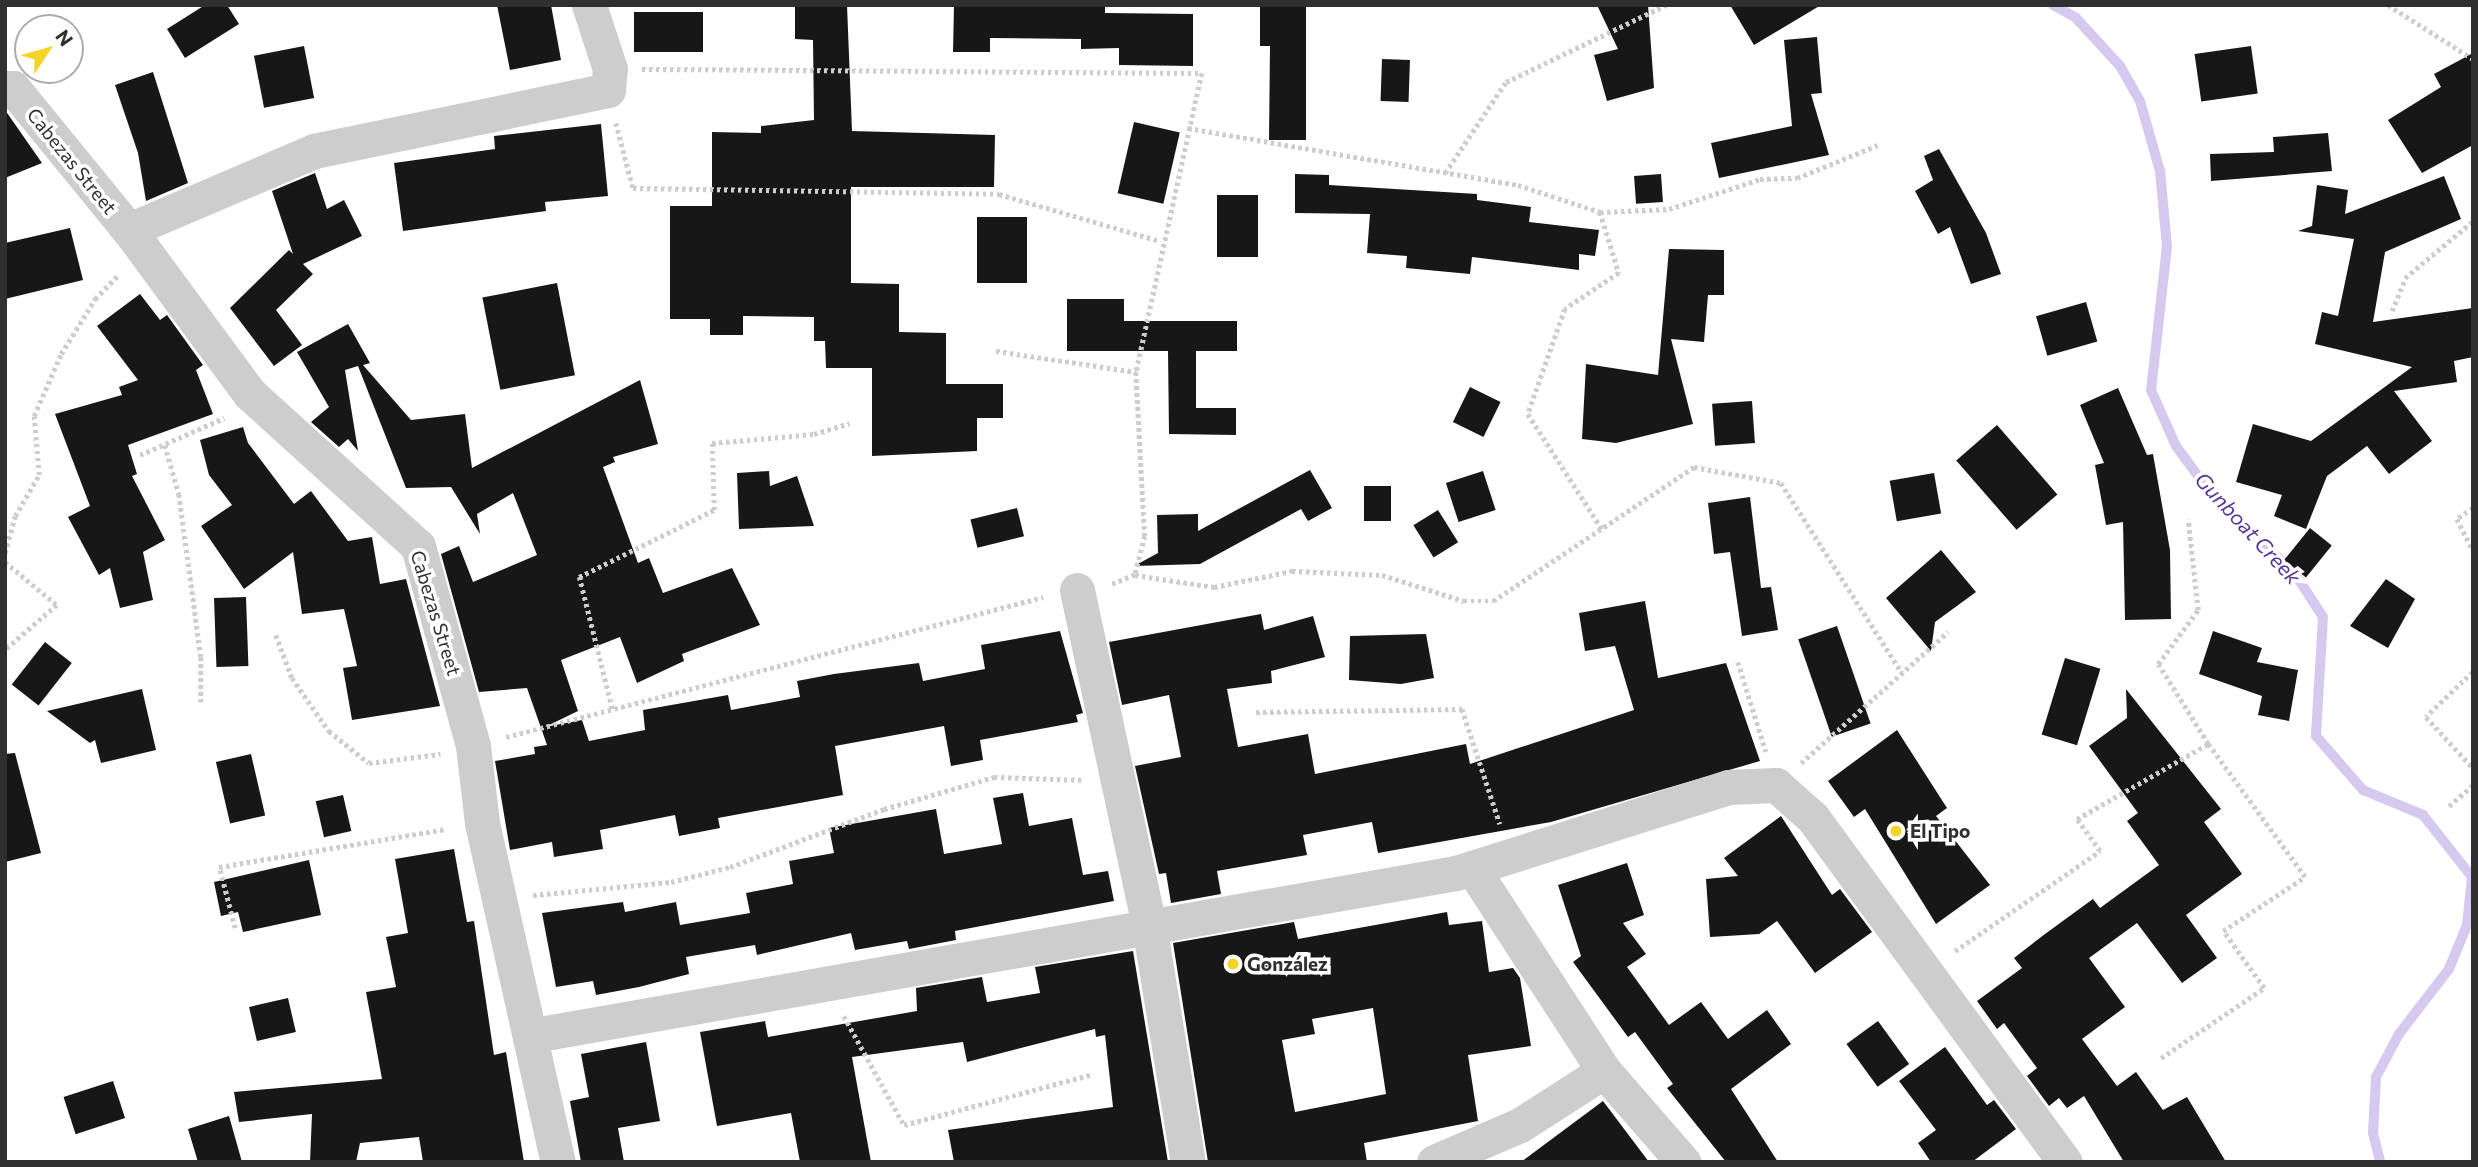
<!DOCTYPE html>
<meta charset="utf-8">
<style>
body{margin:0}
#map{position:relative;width:2478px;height:1167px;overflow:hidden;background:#fff;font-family:Commissioner,sans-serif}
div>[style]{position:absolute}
.stream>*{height:10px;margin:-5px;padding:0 5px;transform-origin:5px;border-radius:5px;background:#d5c9ef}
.building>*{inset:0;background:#171717;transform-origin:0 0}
.path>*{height:4.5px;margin-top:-2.25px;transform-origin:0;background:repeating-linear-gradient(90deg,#cdcdcd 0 3.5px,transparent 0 7px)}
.street>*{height:35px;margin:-17.5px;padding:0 17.5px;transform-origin:17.5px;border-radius:17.5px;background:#cdcdcd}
.dots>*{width:19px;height:19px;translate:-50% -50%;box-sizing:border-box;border:4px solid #fff;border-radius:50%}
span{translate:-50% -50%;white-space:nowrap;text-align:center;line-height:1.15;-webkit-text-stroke:7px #fff;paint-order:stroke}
.street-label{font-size:19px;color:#303030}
.poi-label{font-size:19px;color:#303030;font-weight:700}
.left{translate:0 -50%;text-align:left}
.water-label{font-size:21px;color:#563799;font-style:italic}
.frame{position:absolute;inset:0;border:7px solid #303030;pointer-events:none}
.north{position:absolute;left:14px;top:14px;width:70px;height:70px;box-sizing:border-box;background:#fff;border:2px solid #acacac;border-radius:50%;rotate:54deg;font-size:19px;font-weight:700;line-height:28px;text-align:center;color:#303030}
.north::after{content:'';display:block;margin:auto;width:24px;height:32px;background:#f2d528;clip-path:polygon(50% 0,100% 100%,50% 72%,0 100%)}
</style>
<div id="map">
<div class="stream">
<div style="left:2053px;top:5px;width:26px;rotate:29deg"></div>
<div style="left:2076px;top:18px;width:65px;rotate:47.5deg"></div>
<div style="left:2120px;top:66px;width:40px;rotate:60.3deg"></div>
<div style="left:2140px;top:101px;width:73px;rotate:74.1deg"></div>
<div style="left:2160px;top:171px;width:75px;rotate:84.7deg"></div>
<div style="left:2167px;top:246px;width:145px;rotate:96.3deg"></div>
<div style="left:2151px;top:390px;width:61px;rotate:65.9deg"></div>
<div style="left:2176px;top:446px;width:56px;rotate:53.7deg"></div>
<div style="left:2209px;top:491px;width:120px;rotate:44deg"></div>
<div style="left:2295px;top:574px;width:51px;rotate:56.9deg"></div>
<div style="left:2323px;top:617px;width:119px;rotate:93.4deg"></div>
<div style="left:2316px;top:736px;width:72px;rotate:49deg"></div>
<div style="left:2363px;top:790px;width:65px;rotate:22.6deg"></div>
<div style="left:2423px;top:815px;width:79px;rotate:51.7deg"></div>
<div style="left:2472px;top:877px;width:48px;rotate:95.9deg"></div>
<div style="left:2467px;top:925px;width:48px;rotate:112.2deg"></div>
<div style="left:2449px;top:969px;width:82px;rotate:127.6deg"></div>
<div style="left:2399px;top:1034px;width:49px;rotate:118.1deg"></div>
<div style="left:2376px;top:1077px;width:56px;rotate:93.1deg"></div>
<div style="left:2373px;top:1133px;width:30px;rotate:76deg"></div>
</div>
<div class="building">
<div style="clip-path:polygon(205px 5px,227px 5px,239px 24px,185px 58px,167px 29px)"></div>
<div style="clip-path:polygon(497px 5px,551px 5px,561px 60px,510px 70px)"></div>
<div style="clip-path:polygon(795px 5px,847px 5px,852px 131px,995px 135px,994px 187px,851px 187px,851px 283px,899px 284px,899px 332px,946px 333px,946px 384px,1003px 384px,1003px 418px,977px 418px,977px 451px,872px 456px,872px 368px,826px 368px,825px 341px,814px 341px,814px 317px,743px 316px,743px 335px,710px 335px,710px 319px,670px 319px,670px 206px,712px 206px,712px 132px,761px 133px,761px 126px,814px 120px,813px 40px,795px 39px)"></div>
<div style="clip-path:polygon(954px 5px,1105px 5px,1105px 13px,1193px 14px,1193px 66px,1119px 65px,1119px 48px,1081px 49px,1081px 39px,990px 38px,990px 52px,953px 52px)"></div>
<div style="clip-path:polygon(1260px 5px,1306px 5px,1306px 140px,1269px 140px,1270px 46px,1260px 46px)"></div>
<div style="clip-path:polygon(1597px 5px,1648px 5px,1654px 88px,1607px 101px,1594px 55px,1618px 49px)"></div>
<div style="clip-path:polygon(1730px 5px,1821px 5px,1754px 45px)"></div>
<div style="left:634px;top:12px;width:69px;height:40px"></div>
<div style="clip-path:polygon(1817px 37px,1822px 93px,1811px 94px,1829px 155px,1719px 178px,1711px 143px,1792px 126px,1784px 40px)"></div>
<div style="left:304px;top:46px;width:53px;height:51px;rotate:79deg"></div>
<div style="left:2251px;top:46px;width:48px;height:57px;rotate:82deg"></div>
<div style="clip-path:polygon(2473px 53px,2473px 145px,2422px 173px,2388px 120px,2441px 87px,2434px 74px)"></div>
<div style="left:1382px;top:59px;width:28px;height:42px;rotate:2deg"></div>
<div style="clip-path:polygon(153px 72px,188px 183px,146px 201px,138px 153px,115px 85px)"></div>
<div style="clip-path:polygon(5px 110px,42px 163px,5px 178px)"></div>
<div style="left:1134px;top:122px;width:47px;height:73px;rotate:13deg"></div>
<div style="clip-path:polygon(601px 124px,608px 196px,545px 202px,546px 211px,403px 231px,394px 163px,495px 149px,494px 136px)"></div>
<div style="clip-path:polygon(2328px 133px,2332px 171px,2211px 181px,2210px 154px,2274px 152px,2273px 137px)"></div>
<div style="clip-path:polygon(1939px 149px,1986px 233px,2001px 274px,1971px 284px,1950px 227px,1938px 234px,1915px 191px,1933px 180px,1924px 156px)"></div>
<div style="clip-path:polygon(315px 173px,327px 209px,344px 200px,362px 236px,303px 264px,313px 274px,276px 310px,302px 345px,274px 366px,230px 308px,289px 250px,293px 254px,272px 191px)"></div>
<div style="clip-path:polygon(1295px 174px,1329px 175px,1329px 185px,1477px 194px,1477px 200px,1531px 207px,1529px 222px,1599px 230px,1595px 256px,1579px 254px,1579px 270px,1472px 257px,1470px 274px,1406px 268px,1407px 256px,1367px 253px,1370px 214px,1295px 213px)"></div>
<div style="left:1661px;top:174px;width:28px;height:27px;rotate:86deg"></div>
<div style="clip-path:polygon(2444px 176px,2461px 219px,2385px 252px,2373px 322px,2473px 308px,2473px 357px,2454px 361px,2457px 382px,2394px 391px,2432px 441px,2389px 474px,2367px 446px,2327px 476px,2306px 529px,2274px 516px,2282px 495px,2236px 482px,2253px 424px,2311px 441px,2412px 367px,2315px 344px,2322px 312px,2338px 316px,2354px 239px,2298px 231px,2312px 226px,2317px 185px,2348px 190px,2345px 214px)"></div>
<div style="left:1217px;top:195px;width:41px;height:62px"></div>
<div style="left:977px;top:217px;width:50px;height:66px"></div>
<div style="clip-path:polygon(70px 228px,83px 280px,5px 299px,5px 243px)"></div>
<div style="clip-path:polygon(1669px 249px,1724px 250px,1724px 295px,1708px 295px,1704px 342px,1671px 339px,1693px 424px,1616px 443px,1582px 439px,1586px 364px,1658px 375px)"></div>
<div style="left:557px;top:283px;width:94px;height:76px;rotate:79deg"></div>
<div style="clip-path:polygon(140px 294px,160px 320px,167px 315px,203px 365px,196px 370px,213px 414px,128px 445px,137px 474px,132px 476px,165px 540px,143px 552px,153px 600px,120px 608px,110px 568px,99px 575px,68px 517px,90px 506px,55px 414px,122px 395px,119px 387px,138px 380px,97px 326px)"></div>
<div style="clip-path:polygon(1067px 299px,1124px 299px,1124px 321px,1237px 321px,1237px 351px,1196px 351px,1196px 408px,1236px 408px,1236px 435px,1169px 434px,1168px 351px,1067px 351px)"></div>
<div style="left:2086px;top:302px;width:41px;height:52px;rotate:74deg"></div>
<div style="clip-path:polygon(348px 324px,370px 363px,363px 365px,411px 420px,465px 414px,472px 468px,640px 380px,658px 444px,613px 457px,615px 462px,603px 467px,638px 563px,649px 558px,663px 593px,732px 568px,760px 625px,682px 654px,684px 661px,637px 683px,620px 637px,561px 660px,578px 711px,545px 727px,582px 720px,589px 741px,645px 730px,643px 710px,728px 695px,731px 710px,800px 697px,797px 681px,834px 674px,919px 663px,923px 681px,985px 669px,981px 645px,1060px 631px,1083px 713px,1076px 715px,1078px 722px,980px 740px,983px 760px,951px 766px,944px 726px,835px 746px,843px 795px,718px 818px,720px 828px,679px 836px,675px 815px,600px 830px,603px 849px,554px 857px,552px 842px,510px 850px,495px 761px,535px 754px,534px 747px,547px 745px,527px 688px,479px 692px,441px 554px,459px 546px,473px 582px,537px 555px,513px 493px,477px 514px,480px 534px,451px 487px,406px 488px,358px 366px,345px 370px,358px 451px,348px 439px,339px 447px,311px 422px,329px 407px,297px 352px)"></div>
<div style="left:1470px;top:387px;width:34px;height:39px;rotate:26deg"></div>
<div style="clip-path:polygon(2118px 388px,2147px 455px,2153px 454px,2170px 550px,2171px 619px,2125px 620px,2123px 522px,2106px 525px,2095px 465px,2104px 463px,2080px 405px)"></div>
<div style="left:1752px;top:401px;width:42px;height:40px;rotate:86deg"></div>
<div style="left:1997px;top:425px;width:92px;height:54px;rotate:49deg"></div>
<div style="clip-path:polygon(243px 427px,248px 443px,294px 504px,311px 491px,348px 541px,372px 537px,380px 584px,406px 579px,440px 706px,352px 720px,343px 668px,357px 666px,344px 609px,302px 614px,293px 552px,244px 589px,201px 526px,232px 505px,209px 475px,200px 440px)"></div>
<div style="clip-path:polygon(1310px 470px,1332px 508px,1308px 521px,1301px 509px,1200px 564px,1134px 566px,1158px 553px,1157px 515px,1198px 514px,1198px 531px)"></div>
<div style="clip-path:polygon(769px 471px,770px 486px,797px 476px,814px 526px,739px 529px,737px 473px)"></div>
<div style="left:1483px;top:471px;width:41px;height:39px;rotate:72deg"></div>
<div style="left:1934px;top:473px;width:41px;height:45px;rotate:80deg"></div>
<div style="left:1364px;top:486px;width:27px;height:35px"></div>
<div style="clip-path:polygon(1750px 497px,1761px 588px,1771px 587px,1778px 630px,1742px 636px,1730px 552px,1714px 554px,1708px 503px)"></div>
<div style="left:1017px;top:508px;width:29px;height:48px;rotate:76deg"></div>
<div style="left:1438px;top:510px;width:38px;height:29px;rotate:58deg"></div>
<div style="left:2310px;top:528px;width:28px;height:41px;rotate:39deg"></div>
<div style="clip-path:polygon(1941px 550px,1976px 592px,1935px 622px,1931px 651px,1886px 598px)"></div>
<div style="clip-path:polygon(2386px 579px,2415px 599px,2388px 648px,2350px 626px)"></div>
<div style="left:246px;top:597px;width:69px;height:32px;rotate:88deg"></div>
<div style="clip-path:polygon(1645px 601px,1658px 678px,1726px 663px,1760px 761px,1551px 822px,1378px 853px,1372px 822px,1303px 835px,1307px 855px,1217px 871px,1221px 894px,1171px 903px,1166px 873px,1159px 874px,1135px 766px,1181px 757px,1169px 695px,1122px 705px,1109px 642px,1261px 614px,1264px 630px,1313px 616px,1325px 657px,1271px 671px,1272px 683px,1227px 689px,1238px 747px,1308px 734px,1315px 774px,1466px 744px,1470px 764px,1634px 710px,1615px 646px,1585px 651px,1579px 613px)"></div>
<div style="left:1837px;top:626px;width:103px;height:41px;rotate:71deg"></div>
<div style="clip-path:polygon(2213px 631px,2262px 648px,2257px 662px,2298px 670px,2289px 721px,2258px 715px,2262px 696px,2199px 674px)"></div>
<div style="clip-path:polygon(1426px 634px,1434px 678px,1401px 684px,1349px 680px,1350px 636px)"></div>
<div style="left:45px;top:642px;width:34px;height:54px;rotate:38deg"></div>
<div style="left:2065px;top:658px;width:37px;height:80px;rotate:17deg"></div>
<div style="clip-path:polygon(142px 689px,156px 750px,101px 763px,95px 740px,90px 743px,47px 711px)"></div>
<div style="clip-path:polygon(2126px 689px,2221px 809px,2204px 822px,2242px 874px,2186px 915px,2217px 958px,2182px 983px,2137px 923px,2089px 958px,2125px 1007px,2082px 1039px,2117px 1086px,2136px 1072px,2163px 1110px,2187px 1097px,2226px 1162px,2124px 1162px,2084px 1096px,2067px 1108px,2059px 1098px,2049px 1106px,2027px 1076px,2037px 1068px,2004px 1023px,1997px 1029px,1977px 1001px,2022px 968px,2014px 958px,2045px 934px,2093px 899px,2100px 908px,2159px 865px,2127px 821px,2138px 813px,2089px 746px,2127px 718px)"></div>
<div style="clip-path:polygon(1897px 730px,1947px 808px,1936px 816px,1990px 885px,1936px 924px,1865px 809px,1854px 817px,1828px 781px)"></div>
<div style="clip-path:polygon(15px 753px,41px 853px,5px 862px,5px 754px)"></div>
<div style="left:251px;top:754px;width:63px;height:36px;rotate:77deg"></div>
<div style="clip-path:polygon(1023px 793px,1029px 826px,1072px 818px,1083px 875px,1108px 871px,1114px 901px,955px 931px,956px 940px,909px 949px,907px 941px,855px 950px,851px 933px,757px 955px,755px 945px,686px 957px,689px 974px,639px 987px,596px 995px,593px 981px,556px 987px,542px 913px,623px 902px,625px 912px,676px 902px,680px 925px,750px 913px,746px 893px,793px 884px,789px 861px,834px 853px,829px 828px,936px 809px,944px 854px,1002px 844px,993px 798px)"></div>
<div style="left:343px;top:795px;width:37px;height:28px;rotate:77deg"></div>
<div style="clip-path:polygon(1781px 816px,1832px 895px,1840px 889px,1872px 932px,1815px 973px,1777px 921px,1759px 934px,1710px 937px,1706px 879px,1738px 876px,1724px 858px)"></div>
<div style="clip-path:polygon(454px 849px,467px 922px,474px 921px,494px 1055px,506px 1052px,524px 1162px,423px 1162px,419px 1137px,360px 1143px,356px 1162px,310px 1162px,312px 1114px,239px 1122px,234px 1092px,382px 1079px,366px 992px,396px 987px,386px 937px,408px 933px,395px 859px)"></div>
<div style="clip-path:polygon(309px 860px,321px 915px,243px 932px,238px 912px,221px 916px,214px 882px)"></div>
<div style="clip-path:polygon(1627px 863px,1644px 915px,1623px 923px,1646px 954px,1627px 967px,1669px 1025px,1701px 1002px,1728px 1039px,1767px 1010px,1791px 1044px,1731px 1089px,1778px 1162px,1726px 1162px,1667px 1088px,1673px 1084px,1635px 1032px,1628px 1037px,1573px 962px,1581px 956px,1558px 885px)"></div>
<div style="clip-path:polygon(evenodd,1447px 912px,1449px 925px,1482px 921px,1489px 972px,1513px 968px,1520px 978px,1531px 1046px,1468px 1055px,1478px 1121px,1364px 1143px,1367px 1162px,1208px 1162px,1173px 943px,1294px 922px,1298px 939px,1447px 912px,1373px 1008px,1386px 1094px,1295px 1112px,1282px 1040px,1315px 1034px,1312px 1019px,1373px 1008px)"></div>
<div style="clip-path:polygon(1133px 951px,1168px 1162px,954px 1162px,948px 1130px,1113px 1107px,1105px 1035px,1096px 1037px,1095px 1029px,967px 1062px,963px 1042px,852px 1057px,871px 1162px,800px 1162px,791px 1113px,717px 1126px,700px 1032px,765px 1021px,768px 1037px,917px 1011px,916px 988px,982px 977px,987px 1002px,1040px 993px,1035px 967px)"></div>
<div style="left:288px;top:998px;width:35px;height:40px;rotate:77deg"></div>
<div style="left:1878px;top:1021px;width:53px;height:39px;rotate:54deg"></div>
<div style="clip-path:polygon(646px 1042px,660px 1121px,618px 1128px,624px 1162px,581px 1162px,570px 1101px,589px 1097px,581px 1054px)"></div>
<div style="clip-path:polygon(1945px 1047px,1987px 1105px,1994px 1100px,2016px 1129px,1972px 1162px,1931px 1162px,1918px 1143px,1936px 1130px,1899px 1081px)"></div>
<div style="left:113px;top:1081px;width:39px;height:52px;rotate:72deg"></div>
<div style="clip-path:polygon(1603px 1101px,1649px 1162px,1521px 1162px)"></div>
<div style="clip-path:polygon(229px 1116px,242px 1162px,198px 1162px,188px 1129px)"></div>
</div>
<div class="path">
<div style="left:2388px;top:5px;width:101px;rotate:32.4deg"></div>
<div style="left:642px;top:69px;width:560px;rotate:0.41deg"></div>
<div style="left:1202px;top:73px;width:306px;rotate:102.4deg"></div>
<div style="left:1136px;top:372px;width:164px;rotate:86.9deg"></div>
<div style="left:1145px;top:536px;width:40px;rotate:104.4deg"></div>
<div style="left:1135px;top:575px;width:27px;rotate:158deg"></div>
<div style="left:616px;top:123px;width:67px;rotate:75.3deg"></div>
<div style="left:633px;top:188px;width:366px;rotate:0.9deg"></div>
<div style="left:999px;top:194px;width:168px;rotate:16.3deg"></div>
<div style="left:1188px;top:128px;width:335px;rotate:9.8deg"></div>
<div style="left:1518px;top:185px;width:86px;rotate:18.2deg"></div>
<div style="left:1600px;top:212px;width:69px;rotate:-2.5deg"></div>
<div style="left:1669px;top:209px;width:96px;rotate:-18.2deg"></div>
<div style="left:1760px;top:179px;width:37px;rotate:-2deg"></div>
<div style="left:1797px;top:178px;width:87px;rotate:-22.2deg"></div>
<div style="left:1445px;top:173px;width:110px;rotate:-56.2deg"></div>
<div style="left:1506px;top:82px;width:178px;rotate:-25.7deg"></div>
<div style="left:1600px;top:212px;width:64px;rotate:72.7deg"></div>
<div style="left:1619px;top:273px;width:65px;rotate:146.3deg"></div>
<div style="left:1565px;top:309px;width:111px;rotate:109.4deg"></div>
<div style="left:1528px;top:414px;width:137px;rotate:57.2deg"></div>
<div style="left:2392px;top:311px;width:35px;rotate:-68deg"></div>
<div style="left:2405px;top:278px;width:89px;rotate:-40deg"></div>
<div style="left:996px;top:351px;width:142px;rotate:8.5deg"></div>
<div style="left:165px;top:445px;width:51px;rotate:74.1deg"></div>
<div style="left:179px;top:494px;width:164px;rotate:82.3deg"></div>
<div style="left:201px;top:657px;width:45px;rotate:90deg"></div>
<div style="left:140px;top:455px;width:92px;rotate:-23.8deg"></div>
<div style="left:2473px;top:508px;width:19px;rotate:145deg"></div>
<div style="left:2457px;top:519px;width:35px;rotate:63deg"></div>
<div style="left:5px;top:553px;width:38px;rotate:-75deg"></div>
<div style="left:15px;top:516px;width:48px;rotate:-59.7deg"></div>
<div style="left:39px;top:475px;width:59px;rotate:-94.8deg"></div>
<div style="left:34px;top:416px;width:68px;rotate:-66.5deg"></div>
<div style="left:61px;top:354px;width:65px;rotate:-58.3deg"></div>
<div style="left:95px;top:299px;width:33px;rotate:-46deg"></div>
<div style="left:5px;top:562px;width:67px;rotate:39.6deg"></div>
<div style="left:57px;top:605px;width:69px;rotate:139.1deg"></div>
<div style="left:1135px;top:575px;width:80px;rotate:8.6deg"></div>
<div style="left:1214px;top:587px;width:80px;rotate:-11.6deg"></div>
<div style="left:1292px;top:571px;width:90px;rotate:2.5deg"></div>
<div style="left:1382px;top:575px;width:86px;rotate:17.6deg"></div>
<div style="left:1464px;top:601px;width:29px"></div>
<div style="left:1493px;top:601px;width:242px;rotate:-33.7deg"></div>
<div style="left:1694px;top:467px;width:88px;rotate:10.4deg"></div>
<div style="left:1781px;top:483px;width:225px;rotate:57.5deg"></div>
<div style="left:276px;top:635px;width:46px;rotate:69.6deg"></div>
<div style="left:292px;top:678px;width:65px;rotate:55.1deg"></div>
<div style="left:329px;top:731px;width:51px;rotate:38.7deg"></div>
<div style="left:369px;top:763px;width:72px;rotate:-7.2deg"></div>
<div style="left:1738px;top:662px;width:94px;rotate:72.7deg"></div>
<div style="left:2473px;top:672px;width:65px;rotate:136.2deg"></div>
<div style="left:2426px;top:717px;width:69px;rotate:47.3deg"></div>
<div style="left:612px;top:709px;width:136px;rotate:-104deg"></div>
<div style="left:579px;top:577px;width:151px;rotate:-26.4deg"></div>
<div style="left:714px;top:510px;width:67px;rotate:-91.7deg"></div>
<div style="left:712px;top:443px;width:102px;rotate:-5deg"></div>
<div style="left:814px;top:434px;width:37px;rotate:-17deg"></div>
<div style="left:1256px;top:712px;width:206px;rotate:-0.8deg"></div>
<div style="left:1462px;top:709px;width:121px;rotate:71.7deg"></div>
<div style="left:506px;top:737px;width:555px;rotate:-14.61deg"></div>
<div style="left:1801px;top:763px;width:197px;rotate:-41.7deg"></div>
<div style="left:2449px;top:806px;width:32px;rotate:-41deg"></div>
<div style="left:533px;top:895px;width:139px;rotate:-5.4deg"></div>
<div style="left:671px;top:882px;width:61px;rotate:-14.3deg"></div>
<div style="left:730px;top:867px;width:165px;rotate:-20.6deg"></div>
<div style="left:884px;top:809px;width:115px;rotate:-16.2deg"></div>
<div style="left:994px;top:777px;width:90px;rotate:1.9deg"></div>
<div style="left:235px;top:928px;width:63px;rotate:-104.7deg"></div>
<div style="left:219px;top:867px;width:231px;rotate:-9.5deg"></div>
<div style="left:1955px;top:951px;width:176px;rotate:-34.6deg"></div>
<div style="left:2100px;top:851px;width:39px;rotate:-126deg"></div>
<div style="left:2077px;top:819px;width:151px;rotate:-29.8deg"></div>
<div style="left:2208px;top:744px;width:94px;rotate:-122deg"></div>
<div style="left:2158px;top:664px;width:67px;rotate:-53.5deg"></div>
<div style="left:2198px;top:610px;width:91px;rotate:-96.3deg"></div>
<div style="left:844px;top:1016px;width:124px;rotate:61.2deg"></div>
<div style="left:904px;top:1125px;width:196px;rotate:-15.1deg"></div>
<div style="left:2161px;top:1058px;width:125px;rotate:-34.2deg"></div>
<div style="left:2264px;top:988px;width:70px;rotate:-125.7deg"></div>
<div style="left:2223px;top:931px;width:98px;rotate:-33.4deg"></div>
<div style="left:2305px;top:877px;width:165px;rotate:-126.1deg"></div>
</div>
<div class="street">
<div style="left:5px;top:88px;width:8px"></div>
<div style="left:13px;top:88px;width:183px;rotate:50.8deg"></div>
<div style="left:129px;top:230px;width:202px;rotate:53.6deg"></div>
<div style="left:249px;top:393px;width:228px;rotate:42.2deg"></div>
<div style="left:418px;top:546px;width:207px;rotate:74.6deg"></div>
<div style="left:473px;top:746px;width:78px;rotate:83.3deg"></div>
<div style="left:482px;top:823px;width:347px;rotate:77.4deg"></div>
<div style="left:129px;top:230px;width:201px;rotate:-23.1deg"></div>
<div style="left:314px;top:151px;width:300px;rotate:-11.7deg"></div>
<div style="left:608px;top:90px;width:21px;rotate:-85deg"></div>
<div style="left:610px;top:69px;width:67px;rotate:-108.2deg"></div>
<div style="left:1077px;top:590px;width:343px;rotate:77.9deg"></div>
<div style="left:1149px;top:925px;width:240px;rotate:80.7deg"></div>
<div style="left:534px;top:1035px;width:936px;rotate:-9.97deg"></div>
<div style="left:1456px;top:873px;width:285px;rotate:-17.5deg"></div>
<div style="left:1728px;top:787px;width:48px;rotate:-2.4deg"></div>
<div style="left:1776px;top:785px;width:50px;rotate:41.7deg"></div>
<div style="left:1813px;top:818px;width:426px;rotate:53.8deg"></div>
<div style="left:1604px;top:1071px;width:121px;rotate:49deg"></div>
<div style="left:1434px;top:1162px;width:94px;rotate:-23.3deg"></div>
<div style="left:1520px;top:1125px;width:100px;rotate:-32.7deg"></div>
<div style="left:1604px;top:1071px;width:242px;rotate:-123deg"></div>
</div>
<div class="dots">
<div style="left:1896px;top:831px;background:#f2d528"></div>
<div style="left:1233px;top:964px;background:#f2d528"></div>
</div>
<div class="street-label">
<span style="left:72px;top:161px;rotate:51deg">Cabezas Street</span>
<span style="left:436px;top:613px;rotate:73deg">Cabezas Street</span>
</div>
<div class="poi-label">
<span class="left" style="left:1910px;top:831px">El Tipo</span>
<span class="left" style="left:1247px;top:964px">González</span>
</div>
<div class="water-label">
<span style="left:2248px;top:528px;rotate:47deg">Gunboat Creek</span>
</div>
<div class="frame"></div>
<div class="north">N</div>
</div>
